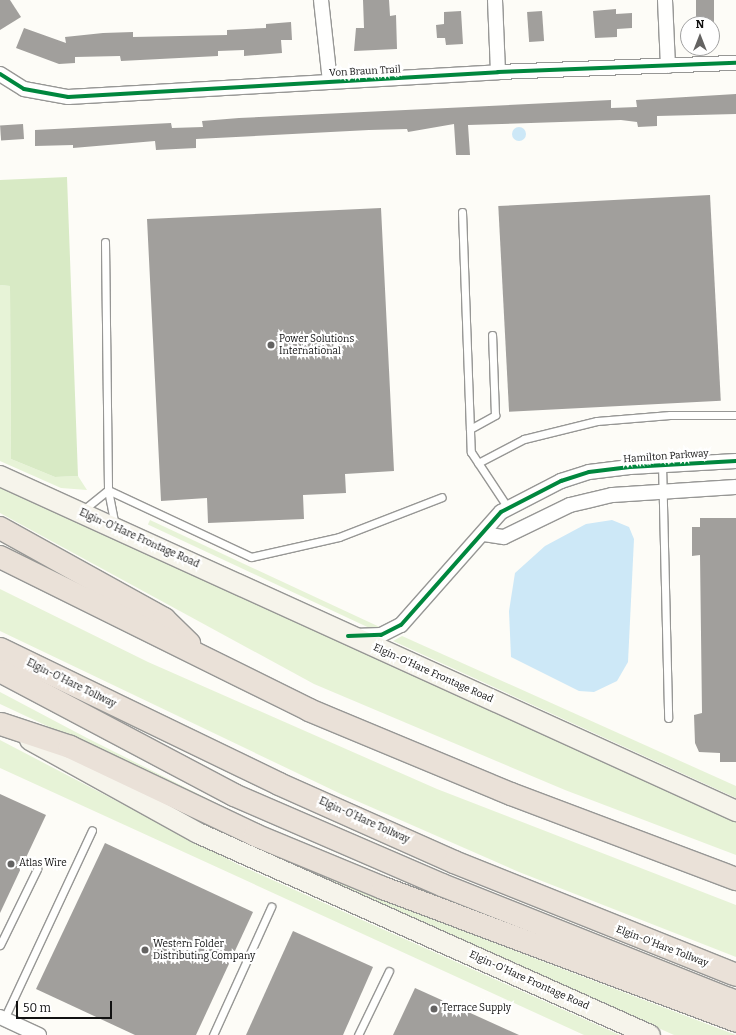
<!DOCTYPE html>
<style>
body{margin:0}
#map{position:relative;width:736px;height:1035px;overflow:hidden;background:#fdfcf7;font-family:Bitter,serif}
div>[style]{position:absolute}
.green>*{inset:0;background:#e7f3d7;transform-origin:0 0}
.forest>*{inset:0;background:#d8eac5}
.water>*{inset:0;background:#cde8f7}
.round{border-radius:50%}
.building>*{inset:0;background:#a19f9c;transform-origin:0 0}
.roads{filter:drop-shadow(1px 0 #979795) drop-shadow(-1px 0 #979795) drop-shadow(0 1px #979795) drop-shadow(0 -1px #979795)}
.lane>*{height:7px;margin:-3.5px;padding:0 3.5px;transform-origin:3.5px;border-radius:3.5px;background:#fffffe}
.street>*{height:14px;margin:-7px;padding:0 7px;transform-origin:7px;border-radius:7px;background:#fffffe}
.secondary>*{height:20px;margin:-10px;padding:0 10px;transform-origin:10px;border-radius:10px;background:#f6f4eb}
.highway>*{height:22px;margin:-11px;padding:0 11px;transform-origin:11px;border-radius:11px;background:#eae1d8}
.cycleway>*{height:4px;margin:-2px;padding:0 2px;transform-origin:2px;border-radius:2px;background:#00873e}
.dots>*{width:11px;height:11px;translate:-50% -50%;box-sizing:border-box;border:2px solid #fff;border-radius:50%}
span{translate:-50% -50%;white-space:nowrap;text-align:center;line-height:1.15;-webkit-text-stroke:4px #fff;paint-order:stroke}
.street-label{font-size:10px;color:#111}
.poi-label{font-size:10px;color:#111}
.left{translate:0 -50%;text-align:left}
.north{position:absolute;left:680px;top:16px;width:40px;height:40px;box-sizing:border-box;background:#fff;border:1px solid #a0a0a0;border-radius:50%;rotate:0deg;font-size:11px;font-weight:700;line-height:16px;text-align:center;color:#111}
.north::after{content:'';display:block;margin:auto;width:14px;height:18px;background:#646362;clip-path:polygon(50% 0,100% 100%,50% 72%,0 100%)}
.scale{position:absolute;left:16px;top:1001px;width:96px;height:18px;box-sizing:border-box;border:2px solid #111;border-top:0;padding-left:5px;font-size:12px;line-height:14px;white-space:nowrap;color:#111;-webkit-text-stroke:3px #fff;paint-order:stroke}
</style>
<div id="map">
<div class="green">
<div style="clip-path:polygon(0 285px,10px 286px,11px 459px,55px 477px,78px 476px,87px 490px,61px 488px,0 461px)"></div>
<div style="clip-path:polygon(0 488px,736px 822px,736px 855px,565px 790px,314px 684px,0 513px)"></div>
<div style="left:150px;top:520px;width:254px;height:5px;rotate:25deg"></div>
<div style="clip-path:polygon(0 589px,148px 662px,437px 789px,736px 905px,736px 957px,519px 872px,341px 794px,0 631px)"></div>
<div style="clip-path:polygon(402px 636px,736px 786px,736px 798px,393px 641px)"></div>
<div style="clip-path:polygon(0 692px,87px 738px,262px 826px,0 704px)"></div>
<div style="clip-path:polygon(0 740px,239px 865px,620px 1035px,584px 1035px,0 768px)"></div>
<div style="clip-path:polygon(226px 835px,397px 906px,736px 1035px,674px 1035px)"></div>
</div>
<div class="forest">
<div style="clip-path:polygon(67px 177px,78px 476px,55px 477px,11px 459px,10px 286px,0 285px,0 180px)"></div>
</div>
<div class="water">
<div class="round" style="left:512px;top:127px;width:14px;height:14px"></div>
<div style="clip-path:polygon(612px 520px,629px 527px,634px 539px,628px 662px,617px 681px,594px 692px,579px 691px,511px 657px,509px 611px,515px 573px,545px 546px,586px 524px)"></div>
</div>
<div class="building">
<div style="clip-path:polygon(0 0,10px 0,21px 17px,0 30px)"></div>
<div style="clip-path:polygon(363px 0,389px 0,390px 16px,396px 15px,397px 49px,354px 51px,356px 28px,364px 28px)"></div>
<div style="left:696px;top:0;width:18px;height:24px"></div>
<div style="clip-path:polygon(616px 9px,616px 14px,632px 13px,632px 28px,617px 29px,617px 37px,595px 38px,593px 11px)"></div>
<div style="clip-path:polygon(461px 11px,463px 44px,446px 45px,445px 38px,437px 38px,436px 25px,444px 24px,444px 12px)"></div>
<div style="left:542px;top:11px;width:30px;height:15px;rotate:86deg"></div>
<div style="clip-path:polygon(291px 22px,292px 40px,281px 40px,282px 53px,244px 56px,244px 50px,218px 51px,218px 56px,121px 61px,120px 56px,75px 57px,75px 63px,59px 64px,16px 48px,24px 28px,66px 43px,65px 37px,103px 33px,133px 32px,133px 37px,227px 35px,227px 30px,266px 28px,266px 24px)"></div>
<div style="clip-path:polygon(736px 94px,736px 114px,657px 116px,657px 126px,638px 127px,637px 122px,621px 120px,468px 125px,470px 155px,456px 155px,454px 124px,408px 132px,407px 129px,369px 130px,196px 139px,196px 148px,156px 150px,155px 141px,73px 148px,73px 145px,35px 146px,35px 130px,171px 123px,172px 128px,203px 127px,202px 121px,239px 118px,611px 100px,611px 108px,637px 107px,636px 100px)"></div>
<div style="left:23px;top:124px;width:15px;height:23px;rotate:86deg"></div>
<div style="left:710px;top:195px;width:206px;height:212px;rotate:87deg"></div>
<div style="clip-path:polygon(381px 208px,394px 471px,345px 474px,346px 493px,303px 495px,304px 519px,208px 523px,207px 498px,161px 501px,147px 219px)"></div>
<div style="clip-path:polygon(700px 518px,736px 518px,736px 762px,720px 762px,720px 753px,699px 752px,695px 743px,694px 715px,702px 713px,700px 555px,692px 556px,692px 527px,700px 527px)"></div>
<div style="clip-path:polygon(0 794px,46px 815px,0 913px)"></div>
<div style="clip-path:polygon(105px 843px,253px 912px,196px 1035px,135px 1035px,36px 989px)"></div>
<div style="clip-path:polygon(293px 931px,373px 967px,343px 1035px,246px 1035px)"></div>
<div style="clip-path:polygon(415px 988px,519px 1035px,393px 1035px)"></div>
</div>
<div class="roads">
<div class="lane">
<div style="left:462px;top:212px;width:240px;rotate:87.9deg"></div>
<div style="left:471px;top:452px;width:67px;rotate:56.5deg"></div>
<div style="left:105px;top:242px;width:248px;rotate:89.3deg"></div>
<div style="left:108px;top:490px;width:36px;rotate:79deg"></div>
<div style="left:470px;top:429px;width:29px;rotate:-29deg"></div>
<div style="left:495px;top:415px;width:80px;rotate:-92.1deg"></div>
<div style="left:478px;top:463px;width:52px;rotate:-27.6deg"></div>
<div style="left:524px;top:439px;width:75px;rotate:-13.9deg"></div>
<div style="left:597px;top:421px;width:73px;rotate:-4.7deg"></div>
<div style="left:670px;top:415px;width:66px"></div>
<div style="left:662px;top:464px;width:254px;rotate:88.6deg"></div>
<div style="left:108px;top:490px;width:158px;rotate:25.1deg"></div>
<div style="left:251px;top:557px;width:90px;rotate:-12.8deg"></div>
<div style="left:339px;top:537px;width:110px;rotate:-21.2deg"></div>
<div style="left:82px;top:511px;width:33px;rotate:-39deg"></div>
<div style="left:0;top:945px;width:85px;rotate:-64deg"></div>
<div style="left:4px;top:1019px;width:208px;rotate:-65deg"></div>
<div style="left:213px;top:1035px;width:141px;rotate:-65.6deg"></div>
<div style="left:358px;top:1035px;width:71px;rotate:-64.2deg"></div>
</div>
<div class="street">
<div style="left:321px;top:0;width:82px;rotate:83.7deg"></div>
<div style="left:495px;top:0;width:72px;rotate:87.6deg"></div>
<div style="left:665px;top:0;width:66px;rotate:87.4deg"></div>
<div style="left:0;top:74px;width:28px;rotate:32deg"></div>
<div style="left:24px;top:89px;width:45px;rotate:10.3deg"></div>
<div style="left:68px;top:97px;width:431px;rotate:-3.3deg"></div>
<div style="left:498px;top:72px;width:238px;rotate:-2.2deg"></div>
<div style="left:484px;top:534px;width:20px;rotate:9deg"></div>
<div style="left:504px;top:537px;width:73px;rotate:-25.9deg"></div>
<div style="left:570px;top:505px;width:43px;rotate:-13.4deg"></div>
<div style="left:612px;top:495px;width:124px;rotate:-3.7deg"></div>
<div style="left:354px;top:636px;width:27px;rotate:-2deg"></div>
<div style="left:381px;top:635px;width:22px;rotate:-27deg"></div>
<div style="left:401px;top:625px;width:151px;rotate:-48.5deg"></div>
<div style="left:501px;top:512px;width:68px;rotate:-27.3deg"></div>
<div style="left:561px;top:481px;width:29px;rotate:-18deg"></div>
<div style="left:589px;top:472px;width:41px;rotate:-7deg"></div>
<div style="left:630px;top:467px;width:106px;rotate:-3.2deg"></div>
<div style="left:0;top:1017px;width:43px;rotate:24.8deg"></div>
</div>
<div class="secondary">
<div style="left:0;top:476px;width:809px;rotate:24.47deg"></div>
<div style="left:30px;top:740px;width:192px;rotate:29deg"></div>
<div style="left:198px;top:833px;width:495px;rotate:24.1deg"></div>
</div>
<div class="highway">
<div style="left:0;top:528px;width:188px;rotate:29deg"></div>
<div style="left:164px;top:619px;width:35px;rotate:44deg"></div>
<div style="left:0;top:557px;width:345px;rotate:26.3deg"></div>
<div style="left:309px;top:710px;width:219px;rotate:22.6deg"></div>
<div style="left:511px;top:794px;width:241px;rotate:20.7deg"></div>
<div style="left:0;top:649px;width:310px;rotate:25.8deg"></div>
<div style="left:279px;top:784px;width:192px;rotate:24deg"></div>
<div style="left:454px;top:862px;width:304px;rotate:21.8deg"></div>
<div style="left:0;top:671px;width:265px;rotate:27.9deg"></div>
<div style="left:234px;top:795px;width:227px;rotate:23.4deg"></div>
<div style="left:442px;top:885px;width:316px;rotate:21.7deg"></div>
<div style="left:1px;top:724px;width:73px;rotate:18.4deg"></div>
<div style="left:70px;top:747px;width:205px;rotate:25.4deg"></div>
<div style="left:255px;top:835px;width:139px;rotate:22.5deg"></div>
<div style="left:383px;top:888px;width:377px;rotate:20.6deg"></div>
</div>
</div>
<div class="cycleway">
<div style="left:0;top:74px;width:28px;rotate:32deg"></div>
<div style="left:24px;top:89px;width:45px;rotate:10.3deg"></div>
<div style="left:68px;top:97px;width:431px;rotate:-3.3deg"></div>
<div style="left:498px;top:72px;width:238px;rotate:-2.2deg"></div>
<div style="left:348px;top:636px;width:33px;rotate:-2deg"></div>
<div style="left:381px;top:635px;width:22px;rotate:-27deg"></div>
<div style="left:401px;top:625px;width:151px;rotate:-48.5deg"></div>
<div style="left:501px;top:512px;width:68px;rotate:-27.3deg"></div>
<div style="left:561px;top:481px;width:29px;rotate:-18deg"></div>
<div style="left:589px;top:472px;width:41px;rotate:-7deg"></div>
<div style="left:630px;top:467px;width:106px;rotate:-3.2deg"></div>
</div>
<div class="dots">
<div style="left:271px;top:345px;background:#646362"></div>
<div style="left:11px;top:864px;background:#646362"></div>
<div style="left:145px;top:950px;background:#646362"></div>
<div style="left:434px;top:1009px;background:#646362"></div>
</div>
<div class="street-label">
<span style="left:365px;top:72px;rotate:-3deg">Von Braun Trail</span>
<span style="left:666px;top:457px;rotate:-4deg">Hamilton Parkway</span>
<span style="left:139px;top:539px;rotate:24deg">Elgin-O'Hare Frontage Road</span>
<span style="left:433px;top:674px;rotate:24deg">Elgin-O'Hare Frontage Road</span>
<span style="left:71px;top:684px;rotate:26deg">Elgin-O'Hare Tollway</span>
<span style="left:364px;top:821px;rotate:24deg">Elgin-O'Hare Tollway</span>
<span style="left:662px;top:947px;rotate:21deg">Elgin-O'Hare Tollway</span>
<span style="left:529px;top:981px;rotate:24deg">Elgin-O'Hare Frontage Road</span>
</div>
<div class="poi-label">
<span class="left" style="left:279px;top:345px">Power Solutions<br>International</span>
<span class="left" style="left:19px;top:864px">Atlas Wire</span>
<span class="left" style="left:153px;top:950px">Western Folder<br>Distributing Company</span>
<span class="left" style="left:442px;top:1009px">Terrace Supply</span>
</div>
<div class="north">N</div>
<div class="scale">50 m</div>
</div>
